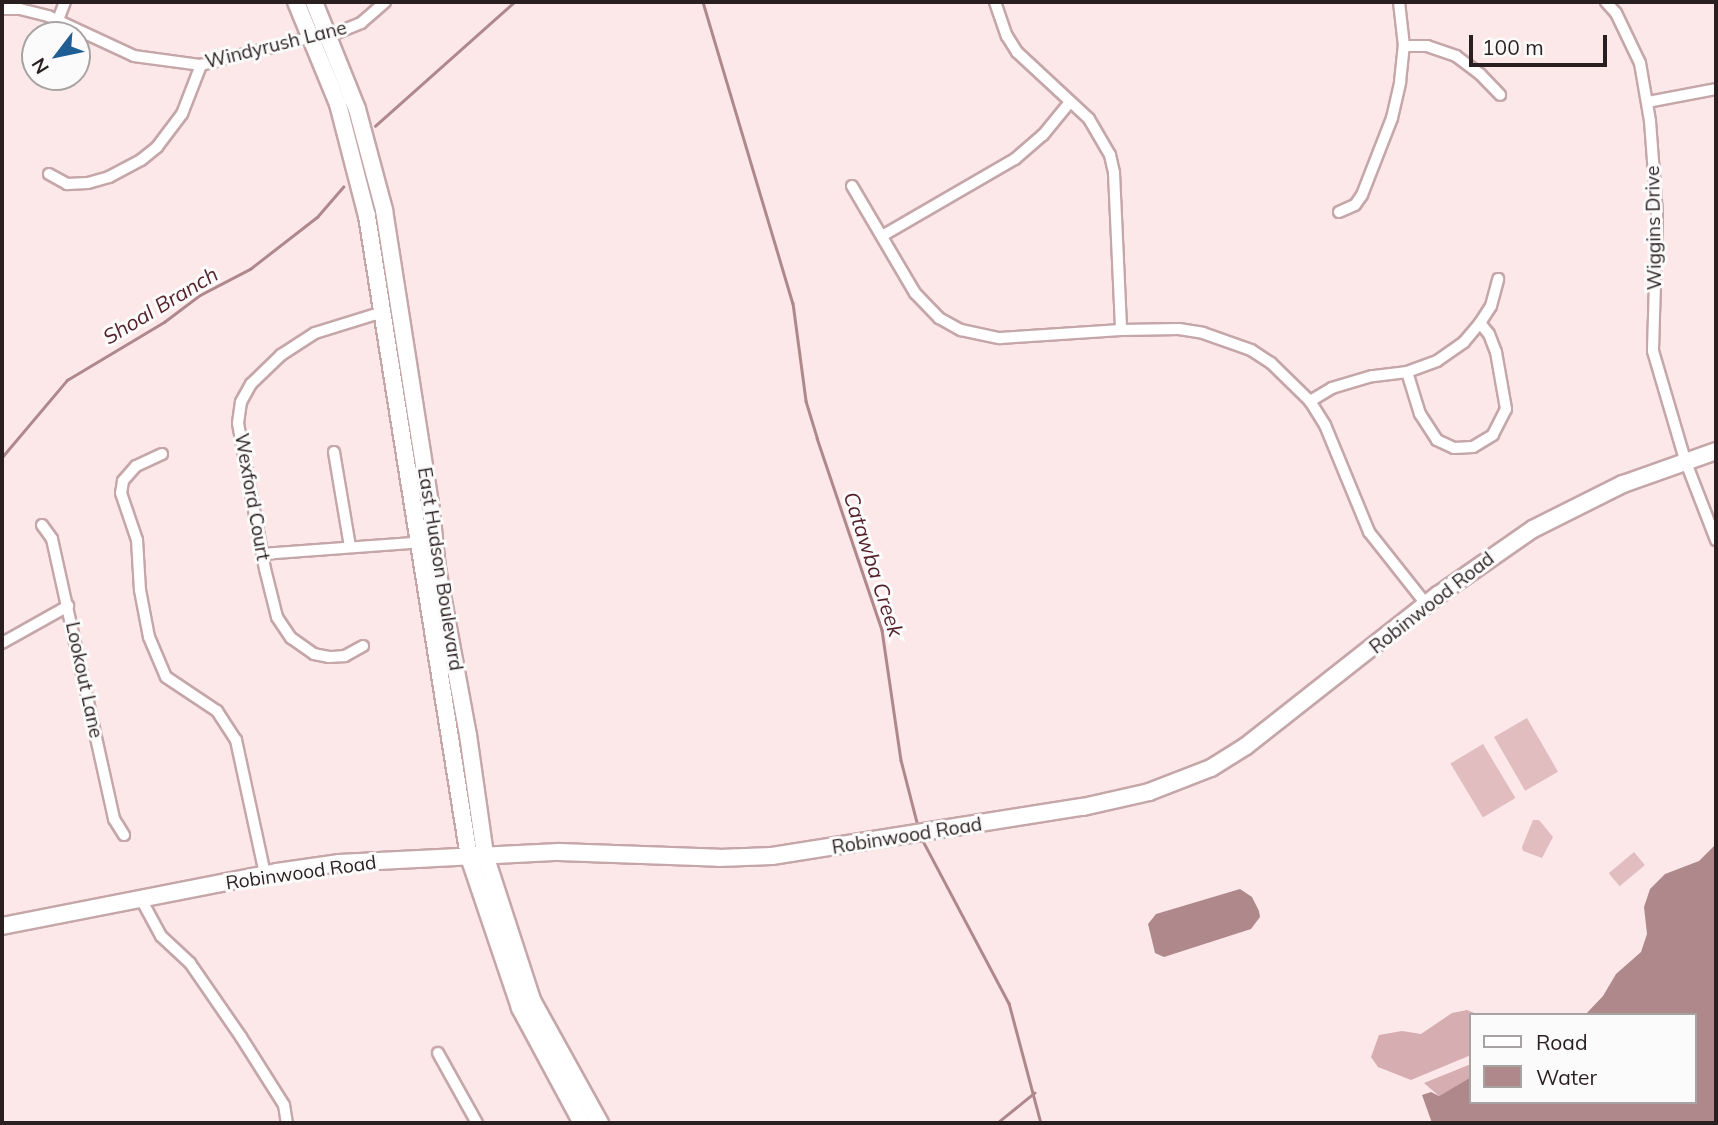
<!DOCTYPE html>
<style>
body{margin:0}
#map{position:relative;width:1718px;height:1125px;overflow:hidden;background:#fce8e9;font-family:Mulish,sans-serif}
div>[style]{position:absolute}
.green>*{inset:0;background:#e1bdc0;transform-origin:0 0}
.forest>*{inset:0;background:#d6adb0}
.water>*{inset:0;background:#af888c}
.stream>*{height:2.5px;margin:-1.25px;padding:0 1.25px;transform-origin:1.25px;border-radius:1.25px;background:#af888c}
.roads{filter:drop-shadow(2px 0 #c5a6a9) drop-shadow(-2px 0 #c5a6a9) drop-shadow(0 2px #c5a6a9) drop-shadow(0 -2px #c5a6a9)}
.minor>*{height:10px;margin:-5px;padding:0 5px;transform-origin:5px;border-radius:5px;background:#fff}
.secondary>*{height:16px;margin:-8px;padding:0 8px;transform-origin:8px;border-radius:8px;background:#fff}
span{translate:-50% -50%;white-space:nowrap;text-align:center;line-height:1.15;-webkit-text-stroke:6px #fbfbfb;paint-order:stroke}
.street-label{font-size:19px;color:#2a1f20}
.water-label{font-size:21px;color:#531f28;font-style:italic}
.frame{position:absolute;inset:0;border:4px solid #2a1f20;pointer-events:none}
.legend{position:absolute;left:1469px;top:1013px;width:228px;height:91px;box-sizing:border-box;background:#fbfbfb;border:2px solid #a7a3a3;margin:0;padding:9px 12px;list-style:none;font-size:21px;color:#2a1f20}
.legend li{display:flex;align-items:center;gap:14px;height:35px}
.legend b{width:35px;border:2px solid #a7a3a3}
.north{position:absolute;left:21px;top:21px;width:70px;height:70px;box-sizing:border-box;background:#fbfbfb;border:2px solid #a7a3a3;border-radius:50%;rotate:238deg;font-size:19px;font-weight:700;line-height:28px;text-align:center;color:#2a1f20}
.north::after{content:'';display:block;margin:auto;width:24px;height:32px;background:#1f5e94;clip-path:polygon(50% 0,100% 100%,50% 72%,0 100%)}
.scale{position:absolute;left:1469px;top:35px;width:138px;height:32px;box-sizing:border-box;border:4px solid #2a1f20;border-top:0;padding-left:9px;font-size:21px;line-height:24px;white-space:nowrap;color:#2a1f20;-webkit-text-stroke:5px #fbfbfb;paint-order:stroke}
</style>
<div id="map">
<div class="green">
<div style="left:1527px;top:718px;width:62px;height:38px;rotate:60deg"></div>
<div style="left:1483px;top:744px;width:63px;height:38px;rotate:59deg"></div>
<div style="clip-path:polygon(1533px 820px,1539px 820px,1553px 837px,1542px 858px,1523px 851px,1522px 847px)"></div>
<div style="left:1634px;top:852px;width:17px;height:33px;rotate:50deg"></div>
</div>
<div class="forest">
<div style="clip-path:polygon(1467px 1010px,1479px 1015px,1471px 1015px,1471px 1055px,1411px 1080px,1378px 1067px,1371px 1057px,1379px 1035px,1402px 1031px,1421px 1034px,1452px 1013px)"></div>
<div style="clip-path:polygon(1471px 1064px,1471px 1077px,1439px 1096px,1424px 1083px)"></div>
</div>
<div class="water">
<div style="clip-path:polygon(1714px 846px,1716px 1123px,1432px 1123px,1422px 1095px,1431px 1092px,1439px 1096px,1471px 1077px,1471px 1102px,1695px 1102px,1695px 1015px,1585px 1015px,1603px 996px,1616px 974px,1641px 952px,1647px 934px,1644px 907px,1650px 889px,1665px 874px,1699px 861px)"></div>
<div style="clip-path:polygon(1240px 889px,1252px 897px,1259px 911px,1260px 917px,1251px 929px,1164px 957px,1155px 953px,1148px 924px,1156px 914px)"></div>
</div>
<div class="stream">
<div style="left:703px;top:2px;width:314px;rotate:73.4deg"></div>
<div style="left:793px;top:303px;width:99px;rotate:82.4deg"></div>
<div style="left:806px;top:401px;width:39px;rotate:73deg"></div>
<div style="left:817px;top:438px;width:203px;rotate:71.3deg"></div>
<div style="left:882px;top:630px;width:131px;rotate:81.7deg"></div>
<div style="left:901px;top:760px;width:68px;rotate:75.6deg"></div>
<div style="left:375px;top:126px;width:186px;rotate:-41.7deg"></div>
<div style="left:2px;top:457px;width:101px;rotate:-49.8deg"></div>
<div style="left:67px;top:380px;width:113px;rotate:-30.9deg"></div>
<div style="left:164px;top:322px;width:45px;rotate:-36.9deg"></div>
<div style="left:200px;top:295px;width:56px;rotate:-27.5deg"></div>
<div style="left:250px;top:269px;width:85px;rotate:-37.8deg"></div>
<div style="left:317px;top:217px;width:40px;rotate:-49deg"></div>
<div style="left:922px;top:839px;width:186px;rotate:62.1deg"></div>
<div style="left:1009px;top:1003px;width:124px;rotate:75.1deg"></div>
<div style="left:997px;top:1123px;width:48px;rotate:-39deg"></div>
</div>
<div class="roads">
<div class="minor">
<div style="left:995px;top:2px;width:36px;rotate:71deg"></div>
<div style="left:1007px;top:36px;width:19px;rotate:58deg"></div>
<div style="left:1017px;top:52px;width:98px;rotate:42.9deg"></div>
<div style="left:1089px;top:119px;width:42px;rotate:59.7deg"></div>
<div style="left:1110px;top:155px;width:18px;rotate:77deg"></div>
<div style="left:1114px;top:173px;width:157px;rotate:87.4deg"></div>
<div style="left:1606px;top:2px;width:15px;rotate:48deg"></div>
<div style="left:1616px;top:13px;width:55px;rotate:64.4deg"></div>
<div style="left:1640px;top:63px;width:59px;rotate:80.2deg"></div>
<div style="left:1650px;top:121px;width:94px;rotate:85.7deg"></div>
<div style="left:1657px;top:215px;width:136px;rotate:91.7deg"></div>
<div style="left:1653px;top:351px;width:114px;rotate:73.6deg"></div>
<div style="left:1685px;top:460px;width:86px;rotate:68.8deg"></div>
<div style="left:2px;top:9px;width:18px"></div>
<div style="left:20px;top:9px;width:29px;rotate:14deg"></div>
<div style="left:48px;top:16px;width:95px;rotate:24.9deg"></div>
<div style="left:134px;top:56px;width:68px;rotate:7.7deg"></div>
<div style="left:201px;top:65px;width:114px;rotate:-14.2deg"></div>
<div style="left:312px;top:37px;width:17px;rotate:-3deg"></div>
<div style="left:329px;top:36px;width:35px;rotate:-22deg"></div>
<div style="left:361px;top:23px;width:32px;rotate:-41deg"></div>
<div style="left:58px;top:20px;width:19px;rotate:-69deg"></div>
<div style="left:1404px;top:46px;width:23px"></div>
<div style="left:1427px;top:46px;width:31px;rotate:19deg"></div>
<div style="left:1456px;top:56px;width:30px;rotate:37deg"></div>
<div style="left:1480px;top:74px;width:29px;rotate:46deg"></div>
<div style="left:1648px;top:102px;width:69px;rotate:-10.8deg"></div>
<div style="left:49px;top:174px;width:21px;rotate:29deg"></div>
<div style="left:67px;top:184px;width:21px;rotate:-3deg"></div>
<div style="left:88px;top:183px;width:22px;rotate:-16deg"></div>
<div style="left:109px;top:177px;width:36px;rotate:-28deg"></div>
<div style="left:141px;top:160px;width:21px;rotate:-39deg"></div>
<div style="left:157px;top:147px;width:41px;rotate:-52.9deg"></div>
<div style="left:182px;top:114px;width:53px;rotate:-68.8deg"></div>
<div style="left:852px;top:186px;width:124px;rotate:59.5deg"></div>
<div style="left:915px;top:293px;width:35px;rotate:46deg"></div>
<div style="left:939px;top:318px;width:25px;rotate:29deg"></div>
<div style="left:961px;top:330px;width:40px;rotate:12deg"></div>
<div style="left:1000px;top:338px;width:121px;rotate:-3.8deg"></div>
<div style="left:1121px;top:330px;width:58px;rotate:-1deg"></div>
<div style="left:1179px;top:329px;width:24px;rotate:9deg"></div>
<div style="left:1203px;top:333px;width:51px;rotate:19.5deg"></div>
<div style="left:1251px;top:350px;width:24px;rotate:33deg"></div>
<div style="left:1271px;top:363px;width:54px;rotate:44.3deg"></div>
<div style="left:1339px;top:212px;width:17px;rotate:-24deg"></div>
<div style="left:1355px;top:205px;width:12px;rotate:-55deg"></div>
<div style="left:1362px;top:195px;width:83px;rotate:-68.7deg"></div>
<div style="left:1392px;top:118px;width:37px;rotate:-77deg"></div>
<div style="left:1400px;top:82px;width:36px;rotate:-84deg"></div>
<div style="left:1404px;top:46px;width:44px;rotate:-96.5deg"></div>
<div style="left:882px;top:236px;width:154px;rotate:-30.1deg"></div>
<div style="left:1015px;top:159px;width:37px;rotate:-41deg"></div>
<div style="left:1043px;top:135px;width:43px;rotate:-50.7deg"></div>
<div style="left:1480px;top:323px;width:20px;rotate:-57deg"></div>
<div style="left:1491px;top:306px;width:28px;rotate:-75deg"></div>
<div style="left:1407px;top:372px;width:32px;rotate:-20deg"></div>
<div style="left:1437px;top:361px;width:33px;rotate:-35deg"></div>
<div style="left:1464px;top:342px;width:25px;rotate:-50deg"></div>
<div style="left:1480px;top:323px;width:14px;rotate:51deg"></div>
<div style="left:1489px;top:334px;width:19px;rotate:69deg"></div>
<div style="left:1496px;top:352px;width:58px;rotate:80deg"></div>
<div style="left:1506px;top:409px;width:29px;rotate:117deg"></div>
<div style="left:1493px;top:435px;width:23px;rotate:149deg"></div>
<div style="left:1473px;top:447px;width:19px;rotate:177deg"></div>
<div style="left:1454px;top:448px;width:19px;rotate:-155deg"></div>
<div style="left:1437px;top:440px;width:31px;rotate:-123deg"></div>
<div style="left:1420px;top:414px;width:44px;rotate:-107.2deg"></div>
<div style="left:1407px;top:372px;width:35px;rotate:173deg"></div>
<div style="left:1372px;top:376px;width:42px;rotate:163.3deg"></div>
<div style="left:1332px;top:388px;width:26px;rotate:149deg"></div>
<div style="left:1310px;top:401px;width:28px;rotate:58deg"></div>
<div style="left:1325px;top:425px;width:116px;rotate:67.6deg"></div>
<div style="left:1369px;top:532px;width:92px;rotate:51.6deg"></div>
<div style="left:334px;top:452px;width:96px;rotate:80.4deg"></div>
<div style="left:162px;top:454px;width:29px;rotate:155deg"></div>
<div style="left:136px;top:466px;width:20px;rotate:131deg"></div>
<div style="left:123px;top:481px;width:12px;rotate:99deg"></div>
<div style="left:121px;top:493px;width:50px;rotate:71.2deg"></div>
<div style="left:137px;top:540px;width:50px;rotate:86.6deg"></div>
<div style="left:140px;top:590px;width:48px;rotate:79.2deg"></div>
<div style="left:149px;top:637px;width:43px;rotate:67deg"></div>
<div style="left:166px;top:677px;width:61px;rotate:33.7deg"></div>
<div style="left:217px;top:711px;width:35px;rotate:57deg"></div>
<div style="left:236px;top:740px;width:137px;rotate:77.8deg"></div>
<div style="left:42px;top:525px;width:17px;rotate:54deg"></div>
<div style="left:52px;top:539px;width:287px;rotate:77.5deg"></div>
<div style="left:114px;top:819px;width:19px;rotate:58deg"></div>
<div style="left:262px;top:554px;width:162px;rotate:-4.2deg"></div>
<div style="left:2px;top:643px;width:76px;rotate:-29.3deg"></div>
<div style="left:363px;top:646px;width:21px;rotate:151deg"></div>
<div style="left:345px;top:656px;width:16px;rotate:176deg"></div>
<div style="left:329px;top:657px;width:15px;rotate:-169deg"></div>
<div style="left:314px;top:654px;width:28px;rotate:-145deg"></div>
<div style="left:291px;top:638px;width:25px;rotate:-124deg"></div>
<div style="left:277px;top:617px;width:49px;rotate:-104deg"></div>
<div style="left:265px;top:569px;width:148px;rotate:-100.5deg"></div>
<div style="left:238px;top:423px;width:21px;rotate:-82deg"></div>
<div style="left:241px;top:402px;width:21px;rotate:-61deg"></div>
<div style="left:251px;top:384px;width:42px;rotate:-44deg"></div>
<div style="left:281px;top:355px;width:40px;rotate:-32.9deg"></div>
<div style="left:315px;top:333px;width:71px;rotate:-17.2deg"></div>
<div style="left:141px;top:899px;width:42px;rotate:61.6deg"></div>
<div style="left:161px;top:936px;width:40px;rotate:43deg"></div>
<div style="left:190px;top:963px;width:90px;rotate:55.4deg"></div>
<div style="left:241px;top:1037px;width:80px;rotate:57.7deg"></div>
<div style="left:284px;top:1105px;width:18px;rotate:81deg"></div>
<div style="left:438px;top:1053px;width:80px;rotate:60.9deg"></div>
</div>
<div class="secondary">
<div style="left:296px;top:2px;width:110px;rotate:67.6deg"></div>
<div style="left:338px;top:104px;width:116px;rotate:75.5deg"></div>
<div style="left:367px;top:216px;width:649px;rotate:80.96deg"></div>
<div style="left:469px;top:857px;width:159px;rotate:71.3deg"></div>
<div style="left:520px;top:1008px;width:131px;rotate:61.7deg"></div>
<div style="left:314px;top:2px;width:115px;rotate:68.1deg"></div>
<div style="left:357px;top:109px;width:105px;rotate:75deg"></div>
<div style="left:384px;top:210px;width:303px;rotate:81.1deg"></div>
<div style="left:431px;top:509px;width:59px;rotate:84.2deg"></div>
<div style="left:437px;top:568px;width:170px;rotate:79.5deg"></div>
<div style="left:468px;top:735px;width:121px;rotate:81.9deg"></div>
<div style="left:485px;top:855px;width:152px;rotate:72deg"></div>
<div style="left:532px;top:1000px;width:141px;rotate:61.1deg"></div>
<div style="left:2px;top:926px;width:280px;rotate:-11.1deg"></div>
<div style="left:277px;top:872px;width:63px;rotate:-8.3deg"></div>
<div style="left:339px;top:863px;width:220px;rotate:-2.9deg"></div>
<div style="left:559px;top:852px;width:160px;rotate:2.1deg"></div>
<div style="left:719px;top:858px;width:53px;rotate:-2.2deg"></div>
<div style="left:772px;top:856px;width:315px;rotate:-9deg"></div>
<div style="left:1083px;top:807px;width:68px;rotate:-12.8deg"></div>
<div style="left:1149px;top:792px;width:66px;rotate:-21.2deg"></div>
<div style="left:1211px;top:768px;width:41px;rotate:-32.2deg"></div>
<div style="left:1246px;top:746px;width:244px;rotate:-38.2deg"></div>
<div style="left:1438px;top:595px;width:116px;rotate:-34.8deg"></div>
<div style="left:1533px;top:529px;width:101px;rotate:-26.6deg"></div>
<div style="left:1623px;top:484px;width:99px;rotate:-19.5deg"></div>
</div>
</div>
<div class="street-label">
<span style="left:276px;top:45px;rotate:-14deg">Windyrush Lane</span>
<span style="left:1654px;top:228px;rotate:-91deg">Wiggins Drive</span>
<span style="left:252px;top:497px;rotate:80deg">Wexford Court</span>
<span style="left:440px;top:569px;rotate:81deg">East Hudson Boulevard</span>
<span style="left:1432px;top:603px;rotate:-38deg">Robinwood Road</span>
<span style="left:84px;top:680px;rotate:78deg">Lookout Lane</span>
<span style="left:907px;top:836px;rotate:-9deg">Robinwood Road</span>
<span style="left:301px;top:873px;rotate:-8deg">Robinwood Road</span>
</div>
<div class="water-label">
<span style="left:160px;top:305px;rotate:-31deg">Shoal Branch</span>
<span style="left:874px;top:564px;rotate:72deg">Catawba Creek</span>
</div>
<div class="frame"></div>
<ul class="legend">
<li><b style="height:9px;background:#fff"></b>Road</li>
<li><b style="height:19px;background:#af888c"></b>Water</li>
</ul>
<div class="north">N</div>
<div class="scale">100 m</div>
</div>
